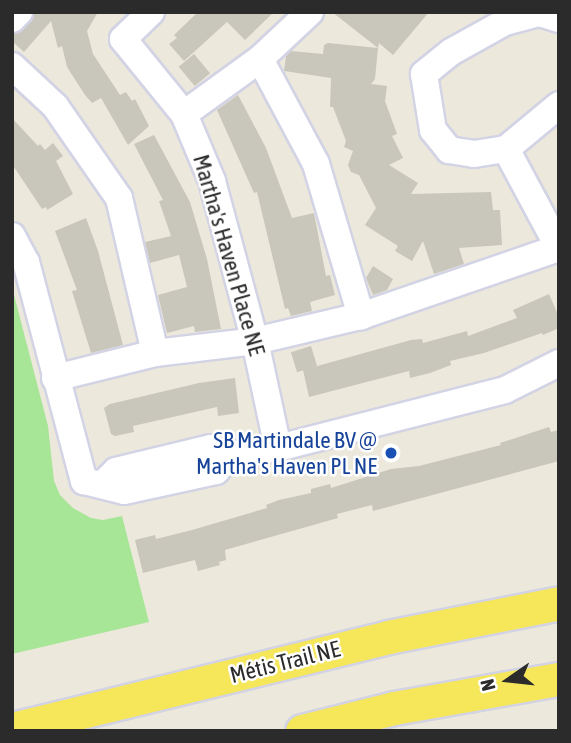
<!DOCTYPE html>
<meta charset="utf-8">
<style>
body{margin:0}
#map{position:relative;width:571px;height:743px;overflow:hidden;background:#ede8dc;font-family:"Asap Condensed",sans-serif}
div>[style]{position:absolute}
.green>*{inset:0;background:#a7e597}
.building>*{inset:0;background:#c9c6bb;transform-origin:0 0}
.roads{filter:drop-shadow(2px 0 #d2d3e4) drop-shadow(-2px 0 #d2d3e4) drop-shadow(0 2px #d2d3e4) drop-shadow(0 -2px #d2d3e4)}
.minor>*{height:26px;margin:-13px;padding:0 13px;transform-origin:13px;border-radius:13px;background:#fff}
.major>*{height:33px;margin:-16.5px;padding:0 16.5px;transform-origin:16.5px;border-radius:16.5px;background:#f5e65a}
.dots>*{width:19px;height:19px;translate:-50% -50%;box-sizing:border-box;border:4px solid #fff;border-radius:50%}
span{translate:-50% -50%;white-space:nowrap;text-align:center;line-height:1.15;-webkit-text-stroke:5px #fff;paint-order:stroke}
.street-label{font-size:23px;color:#2b2b2b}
.transit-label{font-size:23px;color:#164399}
.right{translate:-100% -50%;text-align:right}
.frame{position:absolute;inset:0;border:14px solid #2b2b2b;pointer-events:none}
.north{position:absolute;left:473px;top:645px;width:70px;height:70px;-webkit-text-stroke:5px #fff;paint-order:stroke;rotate:256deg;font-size:19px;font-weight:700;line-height:28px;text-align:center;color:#2b2b2b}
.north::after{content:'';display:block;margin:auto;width:24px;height:32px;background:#2b2b2b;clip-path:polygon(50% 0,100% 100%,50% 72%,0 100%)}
</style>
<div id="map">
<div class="green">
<div style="clip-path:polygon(12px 287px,48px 426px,54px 481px,60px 495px,73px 508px,91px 518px,103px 520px,122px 516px,149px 622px,12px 654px)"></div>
</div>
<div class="building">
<div style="clip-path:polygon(34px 12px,98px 12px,87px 31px,93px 54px,120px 95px,126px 92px,132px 101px,135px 99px,149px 126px,128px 145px,101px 98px,92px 103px,85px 95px,67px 67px,62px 46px,58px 48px,51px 21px,24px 52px,12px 41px,12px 34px,23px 30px)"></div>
<div style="clip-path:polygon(198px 12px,274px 12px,245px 40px,227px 22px,184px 61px,169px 44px,177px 38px,174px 35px)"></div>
<div style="clip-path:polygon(332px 12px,429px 12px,393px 55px,379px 43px,378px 48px)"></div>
<div style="clip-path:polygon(328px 43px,378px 48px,375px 79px,371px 84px,387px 86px,385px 101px,397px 134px,392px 136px,403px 158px,389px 165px,418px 183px,411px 194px,491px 192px,493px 210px,500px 210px,502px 245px,459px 248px,464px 264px,434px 274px,423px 241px,412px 261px,395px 251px,398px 246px,365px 225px,376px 208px,359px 175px,351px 172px,348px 165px,353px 151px,344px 147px,346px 141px,333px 107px,330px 107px,331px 78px,284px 71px,286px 56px,291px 51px,323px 54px,324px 45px)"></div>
<div style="left:194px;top:54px;width:25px;height:20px;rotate:50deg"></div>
<div style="clip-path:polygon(238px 95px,266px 148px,292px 218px,314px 213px,326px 276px,330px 275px,335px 295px,310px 302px,312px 311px,291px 316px,288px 308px,285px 309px,257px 192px,254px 193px,217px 110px)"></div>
<div style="clip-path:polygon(12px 118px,38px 146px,40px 144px,45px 150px,53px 143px,63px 156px,56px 161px,73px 194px,47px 210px,46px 207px,42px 209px,12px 164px)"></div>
<div style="clip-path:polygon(154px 135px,190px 202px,207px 259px,221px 329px,195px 332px,194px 326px,167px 333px,158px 295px,187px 287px,179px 255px,150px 263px,145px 242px,171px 236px,159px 201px,163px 200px,134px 144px)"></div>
<div style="clip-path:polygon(86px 218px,98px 251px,123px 345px,91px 353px,72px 291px,77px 290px,55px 231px)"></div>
<div style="clip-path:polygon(373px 266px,393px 279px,387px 290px,373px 295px,366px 278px)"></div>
<div style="clip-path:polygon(549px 294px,559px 317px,559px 328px,543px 335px,542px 333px,484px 353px,450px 361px,451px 365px,430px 373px,410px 378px,409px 371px,309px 397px,303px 370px,411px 340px,422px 339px,423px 343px,467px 331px,468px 336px,517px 318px,513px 310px)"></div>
<div style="left:311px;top:346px;width:21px;height:21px;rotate:73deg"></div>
<div style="clip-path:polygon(235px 378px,239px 413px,218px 416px,217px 407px,133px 426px,134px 432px,115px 436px,111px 434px,104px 408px,110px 404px,199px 383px)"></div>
<div style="clip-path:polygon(549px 427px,551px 432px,559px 430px,559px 461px,373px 511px,372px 505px,337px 514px,338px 518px,225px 550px,226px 560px,219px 562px,220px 565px,198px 571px,195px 560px,143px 573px,135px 540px,155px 535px,156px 539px,192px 530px,267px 508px,266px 505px,279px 500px,311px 493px,311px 489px,330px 484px,331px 488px,391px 469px,419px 466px,501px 445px,500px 443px)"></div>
</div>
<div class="roads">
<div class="minor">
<div style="left:151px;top:12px;width:39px;rotate:136deg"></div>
<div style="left:123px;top:39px;width:97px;rotate:50.9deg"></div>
<div style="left:184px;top:114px;width:73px;rotate:67.3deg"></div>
<div style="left:212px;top:181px;width:166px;rotate:75deg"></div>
<div style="left:255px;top:341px;width:109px;rotate:77.9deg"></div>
<div style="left:310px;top:12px;width:69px;rotate:136.8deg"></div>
<div style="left:260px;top:59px;width:119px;rotate:61.9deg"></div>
<div style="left:316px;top:164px;width:159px;rotate:73.5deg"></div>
<div style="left:12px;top:19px;width:10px;rotate:-45deg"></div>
<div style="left:559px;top:19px;width:21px;rotate:-163deg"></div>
<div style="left:539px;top:13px;width:35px;rotate:165deg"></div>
<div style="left:505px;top:22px;width:62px;rotate:150.9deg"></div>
<div style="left:451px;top:52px;width:35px;rotate:141deg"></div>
<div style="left:424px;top:74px;width:57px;rotate:80.9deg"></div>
<div style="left:433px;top:130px;width:26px;rotate:51deg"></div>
<div style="left:449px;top:150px;width:25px;rotate:9deg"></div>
<div style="left:474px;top:154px;width:32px;rotate:-9deg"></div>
<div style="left:506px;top:149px;width:69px;rotate:-39.7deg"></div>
<div style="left:12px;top:66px;width:59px;rotate:42.9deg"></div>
<div style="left:55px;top:106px;width:112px;rotate:55.2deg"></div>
<div style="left:119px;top:198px;width:159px;rotate:76.9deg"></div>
<div style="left:184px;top:114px;width:94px;rotate:-35.9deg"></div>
<div style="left:506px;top:149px;width:112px;rotate:61.8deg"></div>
<div style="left:12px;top:236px;width:30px;rotate:62deg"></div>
<div style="left:26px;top:262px;width:227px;rotate:75.2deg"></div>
<div style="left:84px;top:481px;width:41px;rotate:14deg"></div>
<div style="left:124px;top:491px;width:94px;rotate:-12.3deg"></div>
<div style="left:216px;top:471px;width:21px;rotate:-51deg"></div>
<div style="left:55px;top:378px;width:103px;rotate:-14deg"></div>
<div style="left:155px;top:353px;width:101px;rotate:-6.8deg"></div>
<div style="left:255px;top:341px;width:109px;rotate:-13.3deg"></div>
<div style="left:361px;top:316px;width:209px;rotate:-19deg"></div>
<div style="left:103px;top:484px;width:18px;rotate:-45deg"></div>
<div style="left:116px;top:471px;width:98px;rotate:-13.6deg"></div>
<div style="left:211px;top:448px;width:19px;rotate:21deg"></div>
<div style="left:229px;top:455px;width:49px;rotate:-8.1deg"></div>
<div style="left:278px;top:448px;width:234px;rotate:-14.3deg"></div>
<div style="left:505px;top:390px;width:60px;rotate:-26.6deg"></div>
</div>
<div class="major">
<div style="left:12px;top:729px;width:387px;rotate:-13.7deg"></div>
<div style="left:388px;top:637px;width:174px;rotate:-11.2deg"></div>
<div style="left:302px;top:731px;width:95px;rotate:-14deg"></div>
<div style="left:394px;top:708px;width:168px;rotate:-10deg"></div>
</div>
</div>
<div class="dots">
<div style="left:391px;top:453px;background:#1a4fb4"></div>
</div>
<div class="street-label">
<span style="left:229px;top:255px;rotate:74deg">Martha's Haven Place NE</span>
<span style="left:285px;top:662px;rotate:-14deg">Métis Trail NE</span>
</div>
<div class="transit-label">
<span class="right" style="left:377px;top:453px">SB Martindale BV @<br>Martha's Haven PL NE</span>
</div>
<div class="frame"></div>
<div class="north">N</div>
</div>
